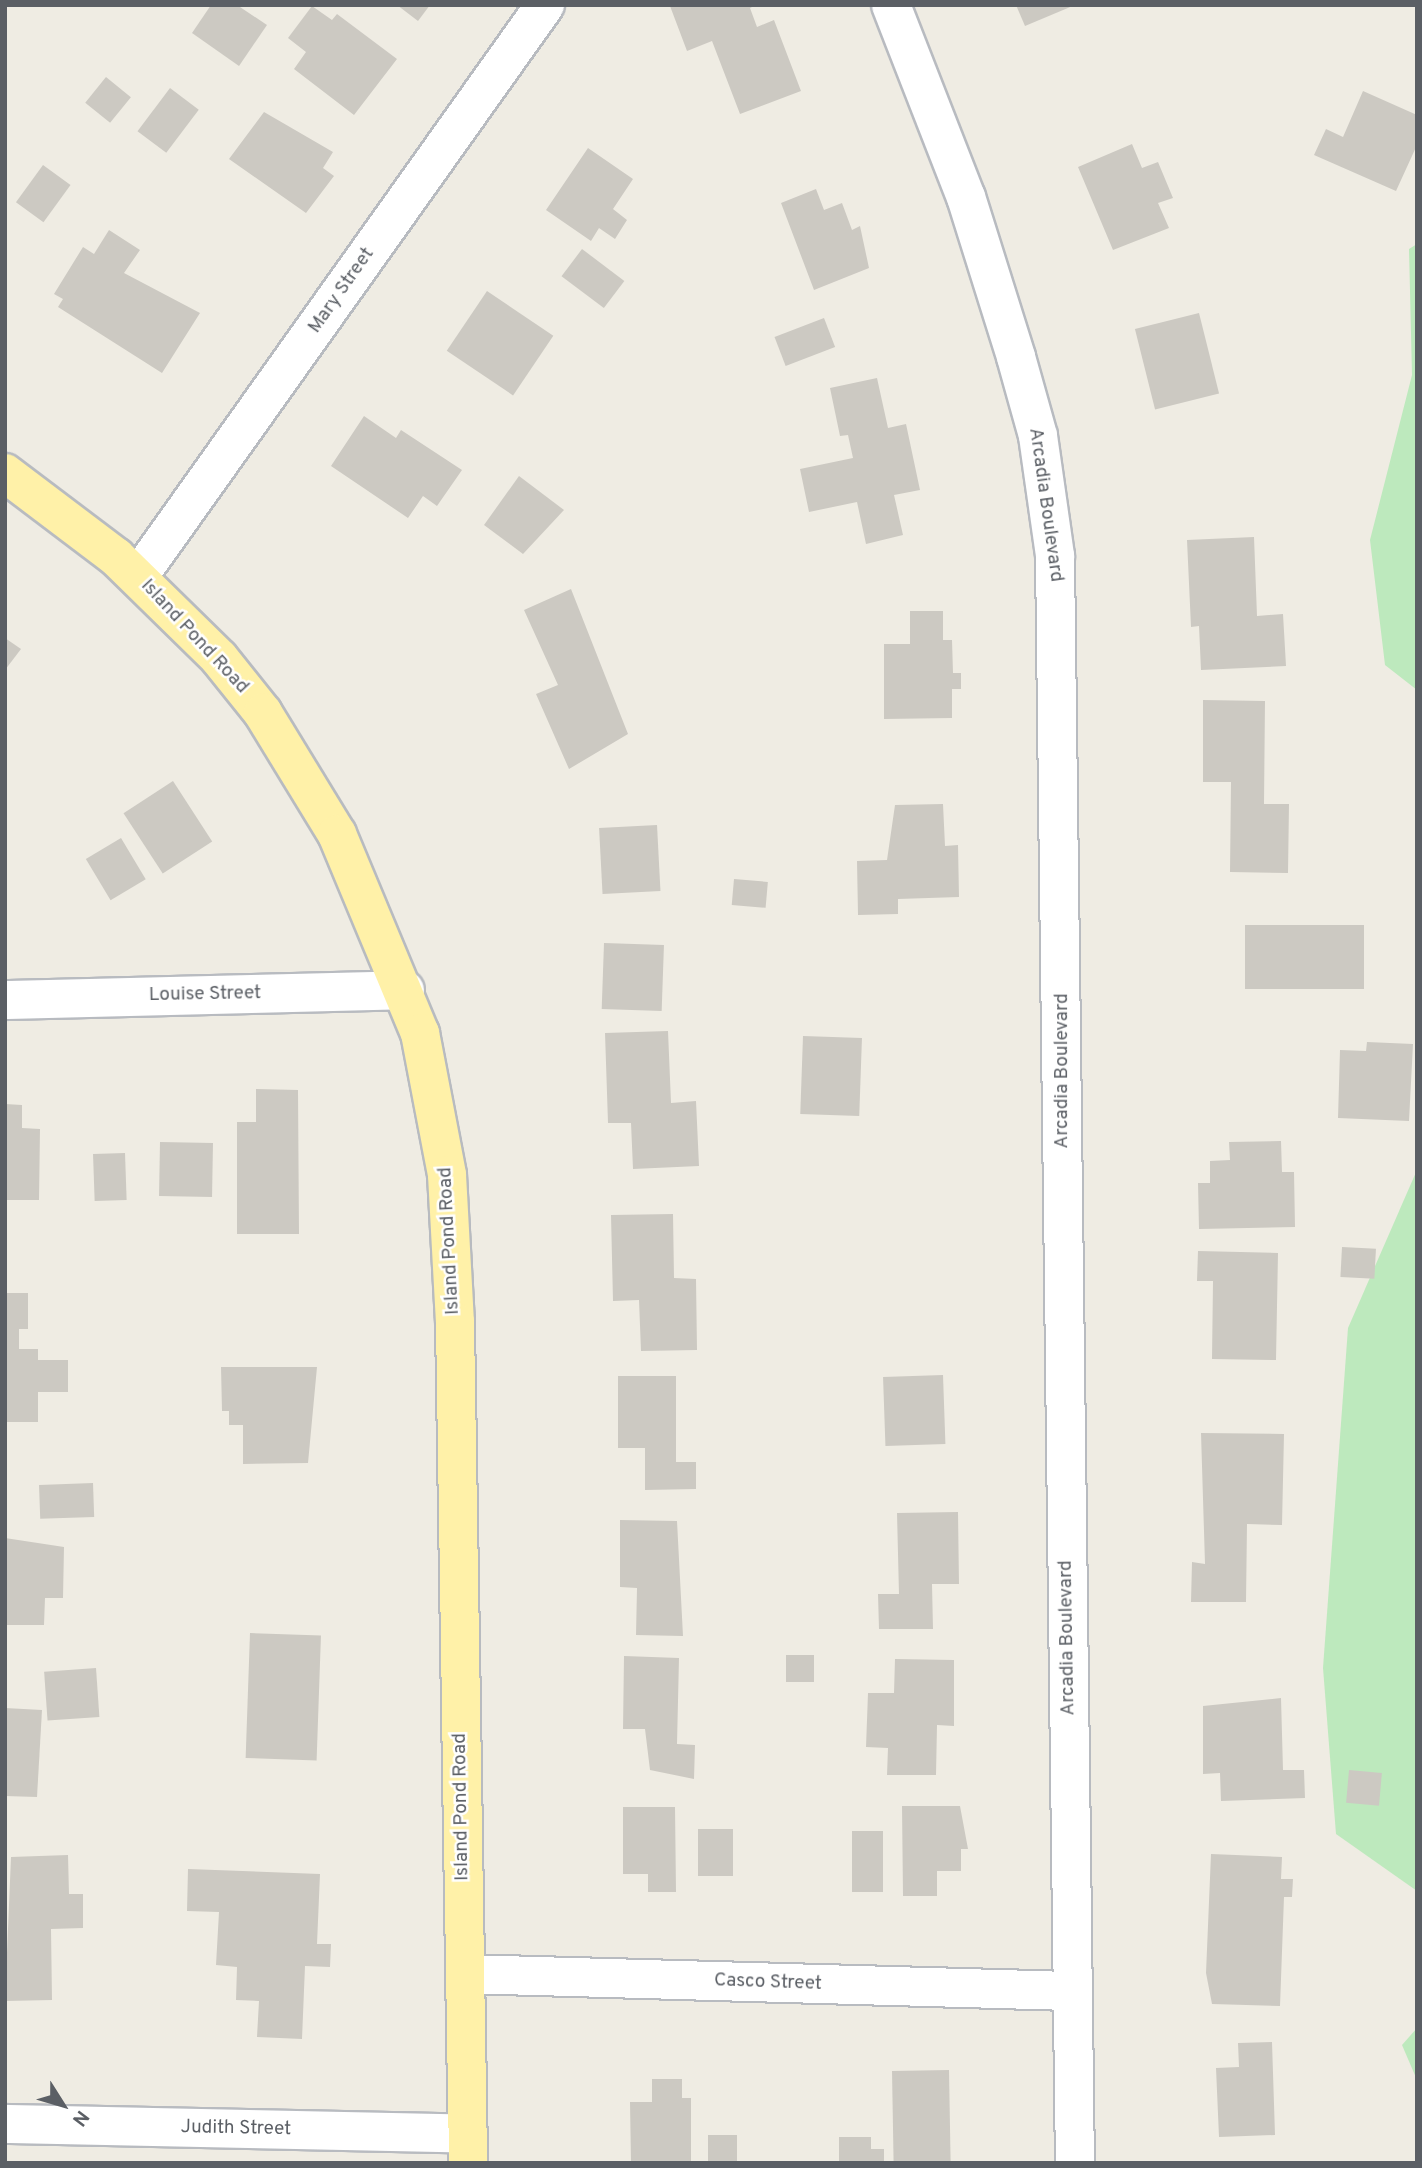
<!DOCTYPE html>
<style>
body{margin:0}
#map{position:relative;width:1422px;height:2168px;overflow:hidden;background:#efece3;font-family:Overpass,sans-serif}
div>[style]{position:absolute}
.green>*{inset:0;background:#bde9bd}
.building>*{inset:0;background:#ccc9c2;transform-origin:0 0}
.roads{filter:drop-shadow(2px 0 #b8bbc0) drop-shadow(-2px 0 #b8bbc0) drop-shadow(0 2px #b8bbc0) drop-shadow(0 -2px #b8bbc0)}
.minor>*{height:38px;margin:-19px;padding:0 19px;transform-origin:19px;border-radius:19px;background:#fff}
.major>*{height:38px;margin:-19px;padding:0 19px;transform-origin:19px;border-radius:19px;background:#fff1a8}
span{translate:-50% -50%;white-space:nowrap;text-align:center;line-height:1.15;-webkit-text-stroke:5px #fff;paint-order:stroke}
.street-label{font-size:19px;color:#5b5f65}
.frame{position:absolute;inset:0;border:7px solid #5b5f65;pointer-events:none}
.north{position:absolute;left:28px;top:2070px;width:70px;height:70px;-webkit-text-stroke:5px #fff;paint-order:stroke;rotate:127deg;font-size:19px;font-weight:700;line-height:28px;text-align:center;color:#5b5f65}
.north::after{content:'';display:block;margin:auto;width:24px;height:32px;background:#5b5f65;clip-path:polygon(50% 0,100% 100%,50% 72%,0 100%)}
</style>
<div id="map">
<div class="green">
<div style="clip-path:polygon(1417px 244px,1417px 690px,1385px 665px,1370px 540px,1412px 375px,1409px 249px)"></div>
<div style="clip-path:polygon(1417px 1170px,1417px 1891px,1336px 1834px,1323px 1668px,1348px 1328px)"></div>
<div style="clip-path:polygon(1417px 2028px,1417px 2080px,1402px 2045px)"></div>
</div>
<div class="building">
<div style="clip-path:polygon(211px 5px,237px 5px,267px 25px,239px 66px,192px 33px)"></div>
<div style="clip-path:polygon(397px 5px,430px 5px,418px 21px)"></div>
<div style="clip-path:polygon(756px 5px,750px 8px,757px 27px,774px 20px,801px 91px,740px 114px,712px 41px,687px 51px,670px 6px)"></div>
<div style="clip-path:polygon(1016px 5px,1075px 5px,1025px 26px)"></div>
<div style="clip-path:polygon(312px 6px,332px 20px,337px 14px,397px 59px,354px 115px,294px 69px,306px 52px,288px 38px)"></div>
<div style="left:106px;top:77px;width:32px;height:33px;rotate:39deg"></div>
<div style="left:170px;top:88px;width:36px;height:54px;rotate:37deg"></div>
<div style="clip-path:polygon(1363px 91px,1417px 115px,1417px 145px,1396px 191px,1314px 155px,1326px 129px,1343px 137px)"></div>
<div style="clip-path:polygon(264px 112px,333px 152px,323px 168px,334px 176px,306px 213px,229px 159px)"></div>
<div style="clip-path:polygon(1132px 144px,1142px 168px,1158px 162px,1173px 198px,1158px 203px,1169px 228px,1113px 250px,1078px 167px)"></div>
<div style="clip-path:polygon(588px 148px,633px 179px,613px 209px,627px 220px,615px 239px,599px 228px,591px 241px,546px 210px)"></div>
<div style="left:43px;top:165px;width:34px;height:46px;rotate:36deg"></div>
<div style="clip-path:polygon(816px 189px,824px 210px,842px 203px,852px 230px,860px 226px,869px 268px,814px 290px,781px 203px)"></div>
<div style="clip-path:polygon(109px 230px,140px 250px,124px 273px,200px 313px,162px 373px,58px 307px,63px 299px,54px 294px,83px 247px,94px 254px)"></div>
<div style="left:582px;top:249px;width:53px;height:34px;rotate:37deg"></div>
<div style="left:487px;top:291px;width:80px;height:72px;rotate:34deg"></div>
<div style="left:1199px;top:313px;width:83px;height:66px;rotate:76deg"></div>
<div style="left:824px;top:318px;width:31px;height:53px;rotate:69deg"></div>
<div style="clip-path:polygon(877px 378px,888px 428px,906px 424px,920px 490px,894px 495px,903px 535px,866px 544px,857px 502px,809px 512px,800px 469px,853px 458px,848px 435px,840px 436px,830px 388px)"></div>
<div style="clip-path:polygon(364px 416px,396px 438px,401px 430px,462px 470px,437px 506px,423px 496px,408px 518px,331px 466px)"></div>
<div style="clip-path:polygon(519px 476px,564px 510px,523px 554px,484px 525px)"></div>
<div style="clip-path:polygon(1254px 537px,1257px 616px,1283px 614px,1286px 666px,1201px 670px,1199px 626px,1191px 627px,1187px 540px)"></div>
<div style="clip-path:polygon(571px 589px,628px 734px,569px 769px,536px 694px,558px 685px,524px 610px)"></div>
<div style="clip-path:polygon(910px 611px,943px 611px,943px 640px,952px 640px,953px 673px,961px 673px,961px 689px,952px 689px,952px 718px,884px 719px,884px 644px,910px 644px)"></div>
<div style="clip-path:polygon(5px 638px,21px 649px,5px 670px)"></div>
<div style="clip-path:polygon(1203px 700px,1265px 701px,1264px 804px,1289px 804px,1288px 873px,1230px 872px,1231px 782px,1203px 782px)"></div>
<div style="left:173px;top:781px;width:72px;height:59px;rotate:57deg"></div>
<div style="clip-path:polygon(943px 804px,945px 846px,958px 845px,959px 897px,898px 899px,898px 914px,858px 915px,857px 861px,887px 860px,895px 805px)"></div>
<div style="left:657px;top:825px;width:66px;height:58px;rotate:87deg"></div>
<div style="left:121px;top:838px;width:48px;height:41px;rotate:59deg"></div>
<div style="left:734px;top:879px;width:34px;height:26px;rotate:5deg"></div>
<div style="left:1245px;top:925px;width:119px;height:64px"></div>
<div style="left:604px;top:943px;width:60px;height:66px;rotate:2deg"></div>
<div style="clip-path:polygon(668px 1031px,671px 1103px,696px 1101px,699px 1166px,633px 1169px,631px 1123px,608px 1123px,605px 1033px)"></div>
<div style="left:803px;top:1036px;width:59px;height:78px;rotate:2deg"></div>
<div style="clip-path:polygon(1367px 1042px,1413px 1044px,1409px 1121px,1338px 1118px,1340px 1050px,1366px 1051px)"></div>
<div style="clip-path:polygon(256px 1089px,298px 1090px,299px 1234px,237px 1234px,237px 1122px,256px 1122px)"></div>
<div style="clip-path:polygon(5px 1104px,22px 1105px,22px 1128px,40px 1129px,39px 1200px,5px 1200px)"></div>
<div style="clip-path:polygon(1281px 1141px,1282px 1172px,1294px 1172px,1295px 1227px,1199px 1229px,1198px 1183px,1210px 1183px,1210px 1161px,1230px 1160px,1229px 1142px)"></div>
<div style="left:160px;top:1142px;width:53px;height:54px;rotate:1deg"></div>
<div style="left:125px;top:1153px;width:47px;height:32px;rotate:88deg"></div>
<div style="clip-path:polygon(673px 1214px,674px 1278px,696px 1279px,697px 1350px,641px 1351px,639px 1300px,613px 1301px,611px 1215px)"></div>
<div style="left:1342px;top:1247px;width:34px;height:30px;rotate:3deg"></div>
<div style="clip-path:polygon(1198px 1251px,1278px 1253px,1276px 1360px,1212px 1359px,1213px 1281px,1197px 1281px)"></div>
<div style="clip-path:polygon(5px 1293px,28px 1293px,28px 1329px,19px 1329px,19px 1349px,38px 1349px,38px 1360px,68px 1360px,68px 1392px,38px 1392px,38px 1422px,5px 1422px)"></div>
<div style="clip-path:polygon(221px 1367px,317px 1367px,308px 1463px,243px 1464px,243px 1425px,229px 1425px,229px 1411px,222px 1411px)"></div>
<div style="left:943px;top:1375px;width:69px;height:60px;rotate:88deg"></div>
<div style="clip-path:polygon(618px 1376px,676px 1376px,676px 1462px,696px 1462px,696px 1489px,645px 1490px,645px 1448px,618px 1448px)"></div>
<div style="clip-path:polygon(1201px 1433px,1284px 1434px,1282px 1525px,1247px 1524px,1246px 1602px,1191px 1602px,1192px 1562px,1205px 1564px)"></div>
<div style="left:93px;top:1483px;width:34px;height:54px;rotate:88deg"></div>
<div style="clip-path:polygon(958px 1512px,959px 1584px,932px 1584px,933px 1629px,879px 1629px,878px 1594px,899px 1594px,897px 1513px)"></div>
<div style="clip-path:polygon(620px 1520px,677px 1521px,683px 1636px,636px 1635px,637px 1588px,620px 1587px)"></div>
<div style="clip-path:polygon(5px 1538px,64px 1547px,63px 1598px,45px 1598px,44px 1625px,5px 1625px)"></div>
<div style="left:250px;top:1633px;width:71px;height:125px;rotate:2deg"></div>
<div style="left:786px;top:1655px;width:28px;height:27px"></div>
<div style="clip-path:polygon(624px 1656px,679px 1658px,677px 1744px,695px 1745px,694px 1779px,650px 1770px,645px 1729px,623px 1729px)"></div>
<div style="clip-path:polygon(895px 1659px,954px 1660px,954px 1726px,937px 1725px,936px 1775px,887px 1775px,888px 1748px,866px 1747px,868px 1693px,894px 1693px)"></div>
<div style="left:96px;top:1668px;width:49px;height:52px;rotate:86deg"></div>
<div style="clip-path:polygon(1281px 1698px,1283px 1770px,1304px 1770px,1305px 1798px,1221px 1801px,1220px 1773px,1203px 1774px,1203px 1706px)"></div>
<div style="clip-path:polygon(5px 1708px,42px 1710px,37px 1797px,5px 1796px)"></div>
<div style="left:1349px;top:1770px;width:33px;height:33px;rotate:5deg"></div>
<div style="clip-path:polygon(902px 1806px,960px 1806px,968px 1849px,961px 1849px,961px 1871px,937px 1871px,937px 1896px,903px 1896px)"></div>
<div style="clip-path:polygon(623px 1807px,675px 1807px,676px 1892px,648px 1892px,648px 1874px,623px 1874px)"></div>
<div style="left:698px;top:1829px;width:35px;height:47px"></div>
<div style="left:852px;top:1831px;width:31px;height:61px"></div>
<div style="clip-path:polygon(1211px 1854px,1282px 1857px,1281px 1879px,1293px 1879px,1292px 1897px,1284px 1897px,1280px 2006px,1212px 2004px,1206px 1973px)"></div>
<div style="clip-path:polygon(68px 1855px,69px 1894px,83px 1894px,83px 1928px,51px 1929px,52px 2000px,5px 2001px,11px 1857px)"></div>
<div style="clip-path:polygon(188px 1869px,320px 1874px,317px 1944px,331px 1944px,330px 1967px,305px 1966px,302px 2039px,257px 2037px,259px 2001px,236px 2000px,237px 1967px,216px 1965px,219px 1912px,187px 1911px)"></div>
<div style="clip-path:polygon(1272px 2042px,1275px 2135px,1219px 2137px,1216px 2068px,1239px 2067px,1238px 2043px)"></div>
<div style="left:949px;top:2070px;width:93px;height:57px;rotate:89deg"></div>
<div style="clip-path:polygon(652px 2079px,682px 2079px,682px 2098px,691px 2098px,691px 2163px,631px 2163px,630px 2102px,652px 2102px)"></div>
<div style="left:708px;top:2135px;width:29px;height:28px"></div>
<div style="clip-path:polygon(839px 2137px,871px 2137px,871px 2149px,884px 2149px,884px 2163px,839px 2163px)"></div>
</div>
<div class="roads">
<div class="minor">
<div style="left:891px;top:5px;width:206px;rotate:68.7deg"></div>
<div style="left:966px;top:197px;width:168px;rotate:72.6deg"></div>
<div style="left:1016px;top:357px;width:82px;rotate:74.4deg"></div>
<div style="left:1038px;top:436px;width:121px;rotate:81.9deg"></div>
<div style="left:1055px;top:556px;width:1607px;rotate:89.29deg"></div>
<div style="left:138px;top:577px;width:702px;rotate:-54.57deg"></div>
<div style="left:5px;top:1000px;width:400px;rotate:-1.4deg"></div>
<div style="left:465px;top:1974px;width:606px;rotate:1.61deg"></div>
<div style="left:5px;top:2124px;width:463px;rotate:1.2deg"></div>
</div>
<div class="major">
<div style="left:5px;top:473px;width:139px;rotate:37.1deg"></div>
<div style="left:116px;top:557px;width:144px;rotate:44.4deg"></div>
<div style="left:219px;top:658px;width:70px;rotate:51.3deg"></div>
<div style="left:263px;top:713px;width:142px;rotate:58.6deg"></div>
<div style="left:337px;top:834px;width:216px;rotate:67.4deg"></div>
<div style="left:420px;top:1033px;width:145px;rotate:79.2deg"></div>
<div style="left:447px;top:1175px;width:147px;rotate:86.9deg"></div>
<div style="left:455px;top:1322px;width:841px;rotate:89.11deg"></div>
</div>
</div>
<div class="street-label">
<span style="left:342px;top:291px;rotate:-55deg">Mary Street</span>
<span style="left:1045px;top:505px;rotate:82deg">Arcadia Boulevard</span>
<span style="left:194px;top:637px;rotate:47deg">Island Pond Road</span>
<span style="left:205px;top:995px;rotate:-1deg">Louise Street</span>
<span style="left:1063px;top:1071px;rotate:-90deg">Arcadia Boulevard</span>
<span style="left:450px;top:1241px;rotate:-93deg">Island Pond Road</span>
<span style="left:1068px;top:1638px;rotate:-91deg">Arcadia Boulevard</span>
<span style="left:462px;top:1807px;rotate:-91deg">Island Pond Road</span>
<span style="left:768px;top:1983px;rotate:2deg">Casco Street</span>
<span style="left:236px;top:2129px;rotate:1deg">Judith Street</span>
</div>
<div class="frame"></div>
<div class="north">N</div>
</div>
